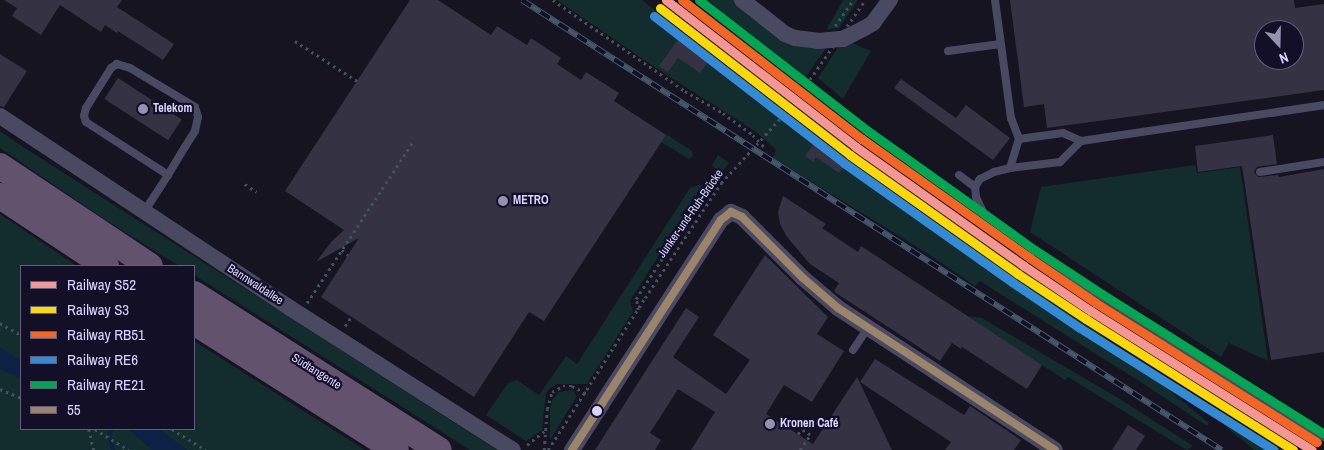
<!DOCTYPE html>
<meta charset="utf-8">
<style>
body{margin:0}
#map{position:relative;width:1324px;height:450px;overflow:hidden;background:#161421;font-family:"Archivo Narrow",sans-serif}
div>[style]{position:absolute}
.green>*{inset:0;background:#132c2d}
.water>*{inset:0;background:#0d2144}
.stream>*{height:4px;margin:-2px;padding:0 2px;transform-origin:2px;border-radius:2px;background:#0d2144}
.building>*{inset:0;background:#343243;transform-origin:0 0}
.path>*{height:2.5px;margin-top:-1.25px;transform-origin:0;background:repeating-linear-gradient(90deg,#44505f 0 2.5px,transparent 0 6.5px)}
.service>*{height:8px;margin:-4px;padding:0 4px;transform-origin:4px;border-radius:4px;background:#4a4962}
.minor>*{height:16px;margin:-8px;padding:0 8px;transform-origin:8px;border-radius:8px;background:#4a4962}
.trunk>*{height:26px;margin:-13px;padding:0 13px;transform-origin:13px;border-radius:13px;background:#62526e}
.rail>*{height:5.5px;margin-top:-2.75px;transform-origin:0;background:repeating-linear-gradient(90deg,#130f26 0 11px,#43596b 0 22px);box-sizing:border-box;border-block:1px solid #43596b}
.path-bridge>*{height:2.5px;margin-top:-1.25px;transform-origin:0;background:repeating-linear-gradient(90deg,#44505f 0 2.5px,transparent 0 6.5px)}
.bus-1>*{height:8px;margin:-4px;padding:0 4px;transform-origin:4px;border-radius:4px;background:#9a846a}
.rail-1>*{height:9px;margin:-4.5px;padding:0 4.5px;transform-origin:4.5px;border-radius:4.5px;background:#f49694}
.rail-2>*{height:9px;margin:-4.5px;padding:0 4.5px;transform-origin:4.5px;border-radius:4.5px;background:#fcd804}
.rail-3>*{height:9px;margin:-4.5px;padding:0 4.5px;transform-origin:4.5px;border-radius:4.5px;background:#f26522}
.rail-4>*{height:9px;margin:-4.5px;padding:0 4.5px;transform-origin:4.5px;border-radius:4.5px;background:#338bd7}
.rail-5>*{height:9px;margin:-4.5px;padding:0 4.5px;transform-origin:4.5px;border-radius:4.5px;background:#00a651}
.dots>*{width:14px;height:14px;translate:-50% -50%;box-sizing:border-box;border:2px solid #130f26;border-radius:50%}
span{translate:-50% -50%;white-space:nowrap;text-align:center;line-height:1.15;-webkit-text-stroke:4.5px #130f26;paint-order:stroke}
.poi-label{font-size:12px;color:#d9d4ff;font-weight:700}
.left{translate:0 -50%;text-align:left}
.street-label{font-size:12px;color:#d9d4ff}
.legend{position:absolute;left:20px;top:265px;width:175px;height:165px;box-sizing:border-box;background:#130f26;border:1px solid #625e7d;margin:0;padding:6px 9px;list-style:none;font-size:15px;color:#d9d4ff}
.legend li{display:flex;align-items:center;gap:10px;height:25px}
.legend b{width:25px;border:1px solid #625e7d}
.north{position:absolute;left:1254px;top:20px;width:50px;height:50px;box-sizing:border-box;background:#130f26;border:1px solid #625e7d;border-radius:50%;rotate:159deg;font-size:14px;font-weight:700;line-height:20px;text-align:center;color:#d9d4ff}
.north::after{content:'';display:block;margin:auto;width:18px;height:22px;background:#9591b1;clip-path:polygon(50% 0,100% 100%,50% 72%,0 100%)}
</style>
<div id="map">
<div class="green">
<div style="clip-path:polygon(557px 0,642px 0,794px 122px,905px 204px,1093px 328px,1209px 423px,1207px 426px,1139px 381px,980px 281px,975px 286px,930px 255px,773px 158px,776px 150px,755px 131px,665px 74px)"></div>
<div style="clip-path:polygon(682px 0,691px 0,720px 30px,718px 28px)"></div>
<div style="clip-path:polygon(708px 0,734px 0,771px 32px,827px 47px,800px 85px,746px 43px,727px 17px)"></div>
<div style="clip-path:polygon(843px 0,858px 0,839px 28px,826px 30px)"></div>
<div style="clip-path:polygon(850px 42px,871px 51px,843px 99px,818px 78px,839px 46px)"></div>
<div style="clip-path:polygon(0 131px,17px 143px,497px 450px,470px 450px,194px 275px,194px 266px,179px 266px,101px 217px,0 148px)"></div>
<div style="clip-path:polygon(666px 134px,692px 151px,693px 156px,689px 159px,661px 142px)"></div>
<div style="clip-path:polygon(718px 155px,729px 163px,720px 174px,712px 165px)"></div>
<div style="clip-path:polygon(1195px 165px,1197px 173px,1240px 167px,1268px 361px,1229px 343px,1221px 357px,1030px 232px,1041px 187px)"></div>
<div style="clip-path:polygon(699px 185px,703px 185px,630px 301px,633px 312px,587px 384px,557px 384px,549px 389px,546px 393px,542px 430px,526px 441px,486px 415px,508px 383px,517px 380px,539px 395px,566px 356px,577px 364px,690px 188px)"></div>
<div style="clip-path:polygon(0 214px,77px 266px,21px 266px,21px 429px,194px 429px,194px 341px,365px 450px,0 450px)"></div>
<div style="clip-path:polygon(969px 316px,982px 318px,1118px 398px,1193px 446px,1187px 450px,1068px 377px,1065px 380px,968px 318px)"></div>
<div style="clip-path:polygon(572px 390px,577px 396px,550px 440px,550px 409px,552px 400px,559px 392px)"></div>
<div style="clip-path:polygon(1219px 412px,1224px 414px,1282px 450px,1254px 450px,1223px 424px,1217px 414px)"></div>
</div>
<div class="water">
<div style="clip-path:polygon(0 348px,21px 360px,21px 378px,0 369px)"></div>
<div style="clip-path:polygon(128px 429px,159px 429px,187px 450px,152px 450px)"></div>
</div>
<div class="stream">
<div style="left:110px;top:434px;width:5px;rotate:-79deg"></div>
<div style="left:110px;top:440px;width:10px;rotate:73deg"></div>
</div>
<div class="building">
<div style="clip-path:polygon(4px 0,122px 0,117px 7px,174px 44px,163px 60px,118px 31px,117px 33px,105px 25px,101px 32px,60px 5px,41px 35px,12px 16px,17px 8px)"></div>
<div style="clip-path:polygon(410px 0,438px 0,491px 35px,497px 26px,527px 45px,531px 38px,561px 58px,557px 64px,581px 80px,586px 72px,619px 93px,614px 101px,666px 135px,544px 321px,529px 312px,474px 397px,321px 297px,359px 238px,316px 262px,332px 241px,344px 230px,285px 191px)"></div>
<div style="clip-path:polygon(evenodd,1010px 0,1294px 0,1295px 8px,1324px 4px,1324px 90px,1047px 128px,1044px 104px,1024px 107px,1010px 0,1264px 30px,1294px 30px,1294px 60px,1264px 60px,1264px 30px)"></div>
<div style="clip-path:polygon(680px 37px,696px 48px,694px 51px,708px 62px,700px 73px,678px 58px,668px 72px,659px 66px)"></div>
<div style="clip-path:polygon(0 54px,27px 71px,4px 107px,0 106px)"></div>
<div style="left:118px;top:78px;width:76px;height:25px;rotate:33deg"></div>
<div style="clip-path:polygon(901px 79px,956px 118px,966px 105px,1010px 138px,993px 160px,894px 88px)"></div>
<div style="clip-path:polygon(1273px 135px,1277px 164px,1257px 167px,1254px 172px,1258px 177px,1278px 175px,1279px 177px,1324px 169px,1324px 352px,1271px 360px,1242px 166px,1198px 172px,1195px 146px)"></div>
<div style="clip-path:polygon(814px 143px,834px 156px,836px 153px,848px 161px,839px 173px,816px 157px,813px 162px,805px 156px)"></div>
<div style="clip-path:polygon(783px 196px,826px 224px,822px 228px,858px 252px,861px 246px,1042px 365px,1027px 389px,962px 347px,961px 349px,952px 343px,940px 361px,836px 293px,834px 291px,839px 283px,810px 264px,787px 237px,780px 224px,778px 212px)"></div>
<div style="clip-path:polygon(765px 255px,828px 317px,817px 334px,844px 351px,812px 402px,784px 385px,766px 414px,813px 444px,857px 377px,892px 450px,691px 450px,715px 412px,678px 389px,650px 433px,661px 440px,655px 450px,595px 450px,686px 308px,699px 317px,673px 357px,726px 394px,750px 360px,713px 335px)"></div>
<div style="clip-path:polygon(875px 359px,964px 415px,970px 406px,1021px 440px,1014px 450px,945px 450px,951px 442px,860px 382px)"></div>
<div style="clip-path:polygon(1128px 425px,1145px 436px,1136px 450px,1112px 450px)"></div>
</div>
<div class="path">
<div style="left:553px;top:0;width:160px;rotate:34.6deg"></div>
<div style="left:685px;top:91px;width:44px;rotate:30.1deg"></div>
<div style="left:723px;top:113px;width:37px;rotate:36deg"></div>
<div style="left:753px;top:135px;width:19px;rotate:47deg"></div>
<div style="left:835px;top:26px;width:32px;rotate:-55deg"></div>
<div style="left:295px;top:41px;width:74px;rotate:32.8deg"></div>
<div style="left:245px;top:184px;width:14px;rotate:34deg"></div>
<div style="left:342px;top:250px;width:8px;rotate:40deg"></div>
<div style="left:307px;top:303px;width:191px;rotate:-56.7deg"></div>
<div style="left:638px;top:310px;width:11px;rotate:-100deg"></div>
<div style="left:636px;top:299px;width:142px;rotate:-57.1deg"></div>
<div style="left:0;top:323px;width:24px;rotate:30deg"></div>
<div style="left:345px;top:326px;width:11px;rotate:-56deg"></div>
<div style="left:0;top:389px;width:23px;rotate:23deg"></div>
<div style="left:89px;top:429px;width:22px;rotate:77deg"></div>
<div style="left:95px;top:429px;width:40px;rotate:32deg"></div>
<div style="left:172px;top:429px;width:40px;rotate:32deg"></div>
<div style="left:798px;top:434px;width:14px;rotate:-56deg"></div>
<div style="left:527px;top:445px;width:22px;rotate:-39deg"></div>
<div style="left:544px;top:450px;width:41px;rotate:-85.8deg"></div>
<div style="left:547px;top:409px;width:18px;rotate:-74deg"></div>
<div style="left:552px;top:392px;width:13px;rotate:-29deg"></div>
<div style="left:563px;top:386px;width:9px"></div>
<div style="left:572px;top:386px;width:16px;rotate:27deg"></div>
<div style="left:548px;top:450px;width:180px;rotate:-57.5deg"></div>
<div style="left:800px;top:450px;width:18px;rotate:-56deg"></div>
<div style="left:810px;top:435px;width:11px;rotate:-146deg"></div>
</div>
<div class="service">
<div style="left:995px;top:0;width:119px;rotate:82.3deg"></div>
<div style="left:1011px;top:118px;width:22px;rotate:69deg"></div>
<div style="left:948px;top:51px;width:53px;rotate:-7.5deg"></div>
<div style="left:1081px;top:141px;width:30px;rotate:135deg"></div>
<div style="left:1060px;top:162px;width:50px;rotate:173.2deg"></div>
<div style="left:1010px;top:168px;width:16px;rotate:166deg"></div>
<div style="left:994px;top:172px;width:16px;rotate:153deg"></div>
<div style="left:980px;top:179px;width:9px;rotate:122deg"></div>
<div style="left:975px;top:187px;width:10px;rotate:84deg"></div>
<div style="left:976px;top:197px;width:19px;rotate:65deg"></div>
<div style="left:984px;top:214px;width:124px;rotate:35.5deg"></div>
<div style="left:1085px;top:286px;width:283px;rotate:32.3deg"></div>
<div style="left:1010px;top:168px;width:30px;rotate:-73deg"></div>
<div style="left:1019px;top:139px;width:44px;rotate:-7.8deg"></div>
<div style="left:1063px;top:133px;width:20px;rotate:24deg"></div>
<div style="left:1081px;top:141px;width:246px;rotate:-8.4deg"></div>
<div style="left:1260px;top:172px;width:65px;rotate:-8.9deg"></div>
<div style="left:959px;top:175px;width:20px;rotate:37deg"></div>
<div style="left:144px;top:212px;width:44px;rotate:-57deg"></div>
<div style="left:168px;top:175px;width:33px;rotate:-59deg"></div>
<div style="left:185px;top:147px;width:19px;rotate:-58deg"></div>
<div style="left:195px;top:131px;width:14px;rotate:-78deg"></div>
<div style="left:198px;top:117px;width:10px;rotate:-107deg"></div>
<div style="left:195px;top:107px;width:76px;rotate:-149deg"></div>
<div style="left:130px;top:68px;width:14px;rotate:-163deg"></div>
<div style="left:117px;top:64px;width:7px;rotate:146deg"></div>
<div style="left:111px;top:68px;width:47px;rotate:122deg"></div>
<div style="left:86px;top:108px;width:8px;rotate:104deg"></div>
<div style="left:84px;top:116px;width:6px;rotate:72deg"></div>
<div style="left:86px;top:122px;width:98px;rotate:32.9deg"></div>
<div style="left:853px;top:350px;width:27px;rotate:-56deg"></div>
</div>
<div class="minor">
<div style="left:742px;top:0;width:55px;rotate:38.3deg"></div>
<div style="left:785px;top:34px;width:11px;rotate:22deg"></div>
<div style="left:795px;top:38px;width:23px;rotate:7deg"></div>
<div style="left:818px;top:41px;width:25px;rotate:-5deg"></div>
<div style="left:843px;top:39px;width:22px;rotate:-27deg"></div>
<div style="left:863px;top:29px;width:12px;rotate:-31deg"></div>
<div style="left:873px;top:23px;width:29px;rotate:-54deg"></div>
<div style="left:0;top:116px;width:348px;rotate:33.5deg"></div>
<div style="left:290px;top:308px;width:264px;rotate:32.5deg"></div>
<div style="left:572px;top:450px;width:274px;rotate:-57.1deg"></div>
<div style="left:721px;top:220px;width:13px;rotate:-39deg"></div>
<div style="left:731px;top:212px;width:12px;rotate:24deg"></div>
<div style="left:742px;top:217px;width:86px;rotate:45deg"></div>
<div style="left:803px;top:278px;width:46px;rotate:40.6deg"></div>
<div style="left:838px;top:308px;width:259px;rotate:33.2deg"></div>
</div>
<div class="trunk">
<div style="left:0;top:166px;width:180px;rotate:33.7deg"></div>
<div style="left:0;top:196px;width:127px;rotate:33.4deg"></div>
<div style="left:194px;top:294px;width:290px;rotate:32.5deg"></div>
<div style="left:194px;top:322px;width:239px;rotate:32.4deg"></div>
</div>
<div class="rail">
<div style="left:522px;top:0;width:832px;rotate:32.74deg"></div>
</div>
<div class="path-bridge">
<div style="left:645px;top:298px;width:138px;rotate:-56.5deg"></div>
<div style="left:721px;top:183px;width:84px;rotate:-47.4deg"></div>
<div style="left:778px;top:121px;width:46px;rotate:-52.1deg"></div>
<div style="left:806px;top:85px;width:103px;rotate:-55.2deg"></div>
</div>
<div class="bus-1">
<div style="left:731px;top:212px;width:12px;rotate:24deg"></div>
<div style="left:742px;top:217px;width:86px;rotate:45deg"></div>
<div style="left:803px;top:278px;width:46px;rotate:40.6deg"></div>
<div style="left:838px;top:308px;width:259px;rotate:33.2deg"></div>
<div style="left:572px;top:450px;width:274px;rotate:-57.1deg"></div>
<div style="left:721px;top:220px;width:13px;rotate:-39deg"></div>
</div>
<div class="rail-1">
<div style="left:666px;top:0;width:240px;rotate:37.7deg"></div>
<div style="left:856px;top:147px;width:206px;rotate:35.3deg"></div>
<div style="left:1024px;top:266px;width:81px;rotate:33.9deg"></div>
<div style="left:1091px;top:311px;width:261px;rotate:32.2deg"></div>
</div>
<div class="rail-2">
<div style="left:660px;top:8px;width:240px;rotate:37.7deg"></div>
<div style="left:850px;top:155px;width:206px;rotate:35.3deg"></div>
<div style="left:1018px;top:274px;width:82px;rotate:33.5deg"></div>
<div style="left:1086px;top:319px;width:245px;rotate:32.3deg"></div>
</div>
<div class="rail-3">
<div style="left:682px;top:0;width:227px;rotate:37.7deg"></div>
<div style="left:862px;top:139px;width:206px;rotate:35.3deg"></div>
<div style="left:1030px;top:258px;width:80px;rotate:34.3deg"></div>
<div style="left:1096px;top:303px;width:261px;rotate:32.2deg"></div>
</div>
<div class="rail-4">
<div style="left:654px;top:16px;width:240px;rotate:37.7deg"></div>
<div style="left:844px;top:163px;width:206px;rotate:35.3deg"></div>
<div style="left:1012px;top:282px;width:82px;rotate:34.1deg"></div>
<div style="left:1080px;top:328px;width:229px;rotate:32.2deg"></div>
</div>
<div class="rail-5">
<div style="left:699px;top:0;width:214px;rotate:37.8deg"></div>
<div style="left:868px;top:131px;width:205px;rotate:35.5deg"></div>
<div style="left:1035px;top:250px;width:80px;rotate:33.3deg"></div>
<div style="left:1102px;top:294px;width:261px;rotate:32.2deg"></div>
</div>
<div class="dots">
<div style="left:143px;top:109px;background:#9591b1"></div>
<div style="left:503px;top:201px;background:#9591b1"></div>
<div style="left:597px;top:411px;background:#d9d4ff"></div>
<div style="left:770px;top:424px;background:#9591b1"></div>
</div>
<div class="poi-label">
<span class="left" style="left:153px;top:109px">Telekom</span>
<span class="left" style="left:513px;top:201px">METRO</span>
<span class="left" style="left:780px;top:424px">Kronen Café</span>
</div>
<div class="street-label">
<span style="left:691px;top:214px;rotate:-55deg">Junker-und-Ruh-Brücke</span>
<span style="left:255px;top:285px;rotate:33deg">Bannwaldallee</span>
<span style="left:316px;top:372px;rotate:32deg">Südtangente</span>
</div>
<ul class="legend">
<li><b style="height:6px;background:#f49694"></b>Railway S52</li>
<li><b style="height:6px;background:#fcd804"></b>Railway S3</li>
<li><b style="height:6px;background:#f26522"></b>Railway RB51</li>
<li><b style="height:6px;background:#338bd7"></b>Railway RE6</li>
<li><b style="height:6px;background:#00a651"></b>Railway RE21</li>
<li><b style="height:6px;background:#9a846a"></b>55</li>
</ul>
<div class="north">N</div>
</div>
